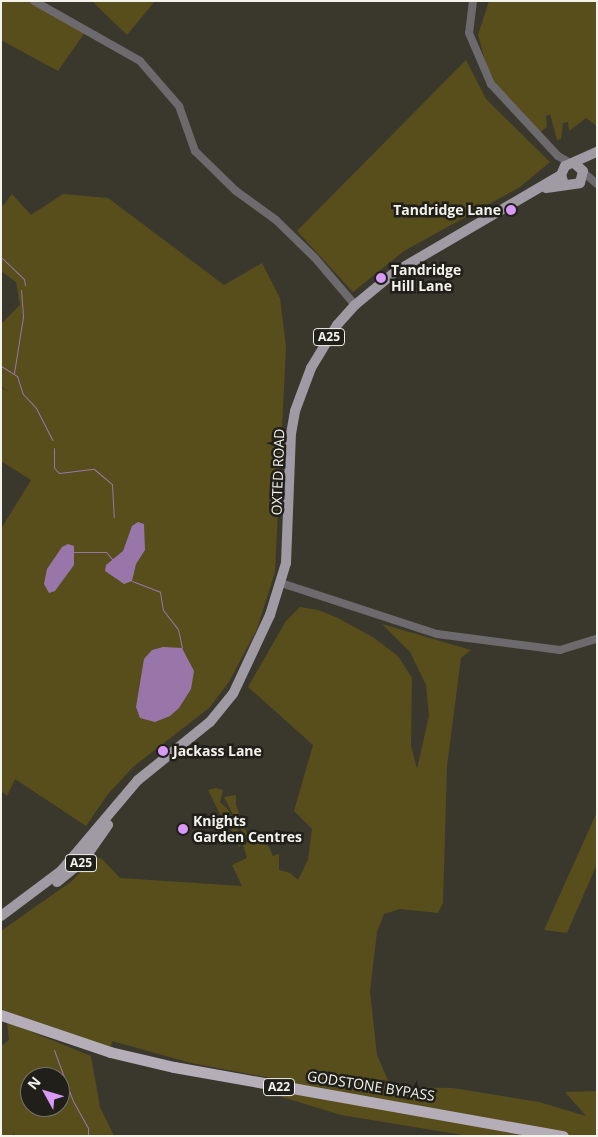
<!DOCTYPE html>
<style>
body{margin:0}
#map{position:relative;width:598px;height:1137px;overflow:hidden;background:#3a382d;font-family:"Open Sans",sans-serif}
div>[style]{position:absolute}
.green>*{inset:0;background:#584e1c}
.water>*{inset:0;background:#9976aa}
.stream>*{height:1px;margin:-0.5px;padding:0 0.5px;transform-origin:0.5px;border-radius:0.5px;background:#9976aa}
.minor>*{height:8px;margin:-4px;padding:0 4px;transform-origin:4px;border-radius:4px;background:#6d6a6e}
.major>*{height:10px;margin:-5px;padding:0 5px;transform-origin:5px;border-radius:5px;background:#a09aa4}
.highway>*{height:11px;margin:-5.5px;padding:0 5.5px;transform-origin:5.5px;border-radius:5.5px;background:#b5adb8}
.dots>*{width:14px;height:14px;translate:-50% -50%;box-sizing:border-box;border:2px solid #201f1a;border-radius:50%}
span{translate:-50% -50%;white-space:nowrap;text-align:center;line-height:1.15;-webkit-text-stroke:5px #201f1a;paint-order:stroke}
.shield-label span{padding:1px 4px;background:#201f1a;border:1px solid;border-radius:4px;-webkit-text-stroke-width:0}
.shield-label{font-size:12px;color:#f3f2eb;font-weight:700}
.poi-label{font-size:14px;color:#f3f2eb;font-weight:700}
.right{translate:-100% -50%;text-align:right}
.left{translate:0 -50%;text-align:left}
.street-label{font-size:14px;color:#f3f2eb}
.frame{position:absolute;inset:0;border:2px solid #f3f2eb;pointer-events:none}
.north{position:absolute;left:20px;top:1067px;width:50px;height:50px;box-sizing:border-box;background:#201f1a;border:1px solid #74736e;border-radius:50%;rotate:309deg;font-size:14px;font-weight:700;line-height:20px;text-align:center;color:#f3f2eb}
.north::after{content:'';display:block;margin:auto;width:18px;height:22px;background:#d99af7;clip-path:polygon(50% 0,100% 100%,50% 72%,0 100%)}
</style>
<div id="map">
<div class="green">
<div style="clip-path:polygon(1px 1px,29px 1px,85px 32px,58px 71px,1px 40px)"></div>
<div style="clip-path:polygon(92px 1px,155px 1px,127px 35px)"></div>
<div style="clip-path:polygon(489px 1px,597px 1px,597px 126px,586px 118px,569px 131px,568px 122px,563px 123px,561px 139px,557px 140px,550px 114px,546px 116px,547px 127px,540px 132px,499px 90px,486px 64px,478px 35px)"></div>
<div style="clip-path:polygon(466px 60px,486px 99px,550px 162px,520px 187px,404px 251px,353px 292px,297px 231px)"></div>
<div style="clip-path:polygon(12px 194px,31px 215px,63px 194px,108px 198px,224px 285px,262px 263px,280px 298px,286px 346px,275px 572px,257px 629px,229px 682px,209px 708px,133px 767px,108px 794px,86px 826px,15px 779px,7px 796px,1px 791px,1px 529px,31px 480px,1px 461px,1px 388px,8px 391px,1px 386px,1px 324px,20px 305px,16px 282px,1px 271px,1px 208px)"></div>
<div style="clip-path:polygon(300px 607px,318px 610px,338px 618px,374px 638px,398px 656px,412px 678px,411px 745px,417px 769px,429px 716px,426px 685px,410px 652px,382px 624px,471px 650px,461px 658px,447px 766px,443px 903px,438px 913px,400px 909px,384px 914px,377px 932px,370px 991px,377px 1055px,391px 1087px,453px 1088px,539px 1102px,586px 1116px,565px 1092px,597px 1091px,597px 1136px,469px 1136px,341px 1115px,282px 1097px,282px 1080px,191px 1063px,112px 1041px,111px 1049px,1px 1009px,1px 931px,72px 881px,94px 858px,101px 858px,120px 878px,242px 886px,232px 865px,247px 858px,243px 845px,257px 836px,268px 845px,273px 856px,279px 854px,279px 870px,290px 873px,298px 880px,308px 860px,312px 829px,294px 811px,313px 745px,248px 687px,286px 621px)"></div>
<div style="clip-path:polygon(216px 788px,223px 790px,220px 802px,228px 810px,243px 841px,239px 847px,226px 817px,222px 818px,208px 790px)"></div>
<div style="clip-path:polygon(236px 795px,236px 805px,247px 834px,246px 839px,224px 797px)"></div>
<div style="clip-path:polygon(597px 812px,597px 864px,567px 933px,544px 930px)"></div>
<div style="clip-path:polygon(evenodd,7px 1022px,91px 1056px,100px 1107px,114px 1136px,14px 1136px,14px 1130px,13px 1136px,1px 1136px,1px 1046px,9px 1040px,7px 1022px,30px 1077px,60px 1077px,60px 1107px,30px 1107px,30px 1077px)"></div>
</div>
<div class="water">
<div style="clip-path:polygon(138px 522px,144px 524px,145px 550px,136px 564px,132px 581px,124px 584px,105px 571px,106px 565px,123px 551px,132px 526px)"></div>
<div style="clip-path:polygon(68px 544px,74px 546px,74px 565px,55px 591px,49px 593px,44px 584px,47px 569px,62px 547px)"></div>
<div style="clip-path:polygon(163px 647px,182px 648px,194px 671px,191px 689px,179px 708px,170px 716px,155px 722px,140px 718px,136px 707px,144px 659px,152px 650px)"></div>
</div>
<div class="stream">
<div style="left:1px;top:257px;width:32px;rotate:44deg"></div>
<div style="left:24px;top:279px;width:6px;rotate:81deg"></div>
<div style="left:1px;top:366px;width:19px;rotate:32deg"></div>
<div style="left:17px;top:376px;width:19px;rotate:72deg"></div>
<div style="left:23px;top:394px;width:19px;rotate:47deg"></div>
<div style="left:36px;top:408px;width:36px;rotate:63deg"></div>
<div style="left:14px;top:373px;width:57px;rotate:-80.9deg"></div>
<div style="left:23px;top:317px;width:27px;rotate:-94deg"></div>
<div style="left:54px;top:448px;width:20px;rotate:90deg"></div>
<div style="left:54px;top:468px;width:7px;rotate:45deg"></div>
<div style="left:59px;top:473px;width:35px;rotate:-7deg"></div>
<div style="left:94px;top:469px;width:23px;rotate:40deg"></div>
<div style="left:112px;top:484px;width:33px;rotate:87deg"></div>
<div style="left:74px;top:552px;width:32px"></div>
<div style="left:106px;top:552px;width:11px;rotate:49deg"></div>
<div style="left:132px;top:581px;width:30px;rotate:21deg"></div>
<div style="left:160px;top:592px;width:18px;rotate:81deg"></div>
<div style="left:163px;top:610px;width:24px;rotate:52deg"></div>
<div style="left:178px;top:629px;width:19px;rotate:78deg"></div>
<div style="left:54px;top:1050px;width:54px;rotate:69.6deg"></div>
<div style="left:73px;top:1101px;width:31px;rotate:61deg"></div>
<div style="left:88px;top:1128px;width:8px;rotate:90deg"></div>
</div>
<div class="minor">
<div style="left:34px;top:1px;width:122px;rotate:29.5deg"></div>
<div style="left:140px;top:61px;width:60px;rotate:49.1deg"></div>
<div style="left:179px;top:106px;width:48px;rotate:70.4deg"></div>
<div style="left:195px;top:151px;width:57px;rotate:44.3deg"></div>
<div style="left:236px;top:191px;width:49px;rotate:35.9deg"></div>
<div style="left:276px;top:220px;width:54px;rotate:44.3deg"></div>
<div style="left:315px;top:258px;width:62px;rotate:49.6deg"></div>
<div style="left:473px;top:1px;width:32px;rotate:97deg"></div>
<div style="left:469px;top:33px;width:56px;rotate:66.7deg"></div>
<div style="left:491px;top:84px;width:98px;rotate:47.1deg"></div>
<div style="left:558px;top:156px;width:14px;rotate:30deg"></div>
<div style="left:584px;top:173px;width:17px;rotate:40deg"></div>
<div style="left:281px;top:583px;width:164px;rotate:18.1deg"></div>
<div style="left:437px;top:634px;width:124px;rotate:7.4deg"></div>
<div style="left:560px;top:650px;width:39px;rotate:-17deg"></div>
</div>
<div class="major">
<div style="left:563px;top:181px;width:6px;rotate:-108deg"></div>
<div style="left:561px;top:175px;width:10px;rotate:-66deg"></div>
<div style="left:565px;top:166px;width:35px;rotate:-24deg"></div>
<div style="left:546px;top:188px;width:34px;rotate:-8deg"></div>
<div style="left:580px;top:183px;width:12px;rotate:-76deg"></div>
<div style="left:583px;top:171px;width:12px;rotate:-138deg"></div>
<div style="left:57px;top:882px;width:33px;rotate:-39deg"></div>
<div style="left:83px;top:861px;width:44px;rotate:-55.2deg"></div>
<div style="left:1px;top:916px;width:75px;rotate:-36.9deg"></div>
<div style="left:61px;top:871px;width:119px;rotate:-49.8deg"></div>
<div style="left:138px;top:780px;width:92px;rotate:-38.9deg"></div>
<div style="left:210px;top:722px;width:36px;rotate:-51deg"></div>
<div style="left:233px;top:694px;width:87px;rotate:-64.9deg"></div>
<div style="left:270px;top:615px;width:54px;rotate:-72.9deg"></div>
<div style="left:286px;top:563px;width:129px;rotate:-87.8deg"></div>
<div style="left:291px;top:434px;width:23px;rotate:-80deg"></div>
<div style="left:295px;top:411px;width:46px;rotate:-69.6deg"></div>
<div style="left:311px;top:368px;width:50px;rotate:-58.8deg"></div>
<div style="left:337px;top:325px;width:27px;rotate:-48deg"></div>
<div style="left:355px;top:305px;width:52px;rotate:-39.5deg"></div>
<div style="left:395px;top:272px;width:192px;rotate:-30.3deg"></div>
</div>
<div class="highway">
<div style="left:1px;top:1015px;width:115px;rotate:18.7deg"></div>
<div style="left:110px;top:1052px;width:66px;rotate:13.2deg"></div>
<div style="left:174px;top:1067px;width:395px;rotate:10.1deg"></div>
</div>
<div class="dots">
<div style="left:511px;top:210px;background:#d99af7"></div>
<div style="left:381px;top:278px;background:#d99af7"></div>
<div style="left:163px;top:751px;background:#d99af7"></div>
<div style="left:183px;top:829px;background:#d99af7"></div>
</div>
<div class="shield-label">
<span style="left:329px;top:337px">A25</span>
<span style="left:81px;top:863px">A25</span>
<span style="left:279px;top:1087px">A22</span>
</div>
<div class="poi-label">
<span class="right" style="left:501px;top:210px">Tandridge Lane</span>
<span class="left" style="left:391px;top:278px">Tandridge<br>Hill Lane</span>
<span class="left" style="left:173px;top:751px">Jackass Lane</span>
<span class="left" style="left:193px;top:829px">Knights<br>Garden Centres</span>
</div>
<div class="street-label">
<span style="left:278px;top:472px;rotate:-88deg">OXTED ROAD</span>
<span style="left:371px;top:1086px;rotate:9deg">GODSTONE BYPASS</span>
</div>
<div class="frame"></div>
<div class="north">N</div>
</div>
